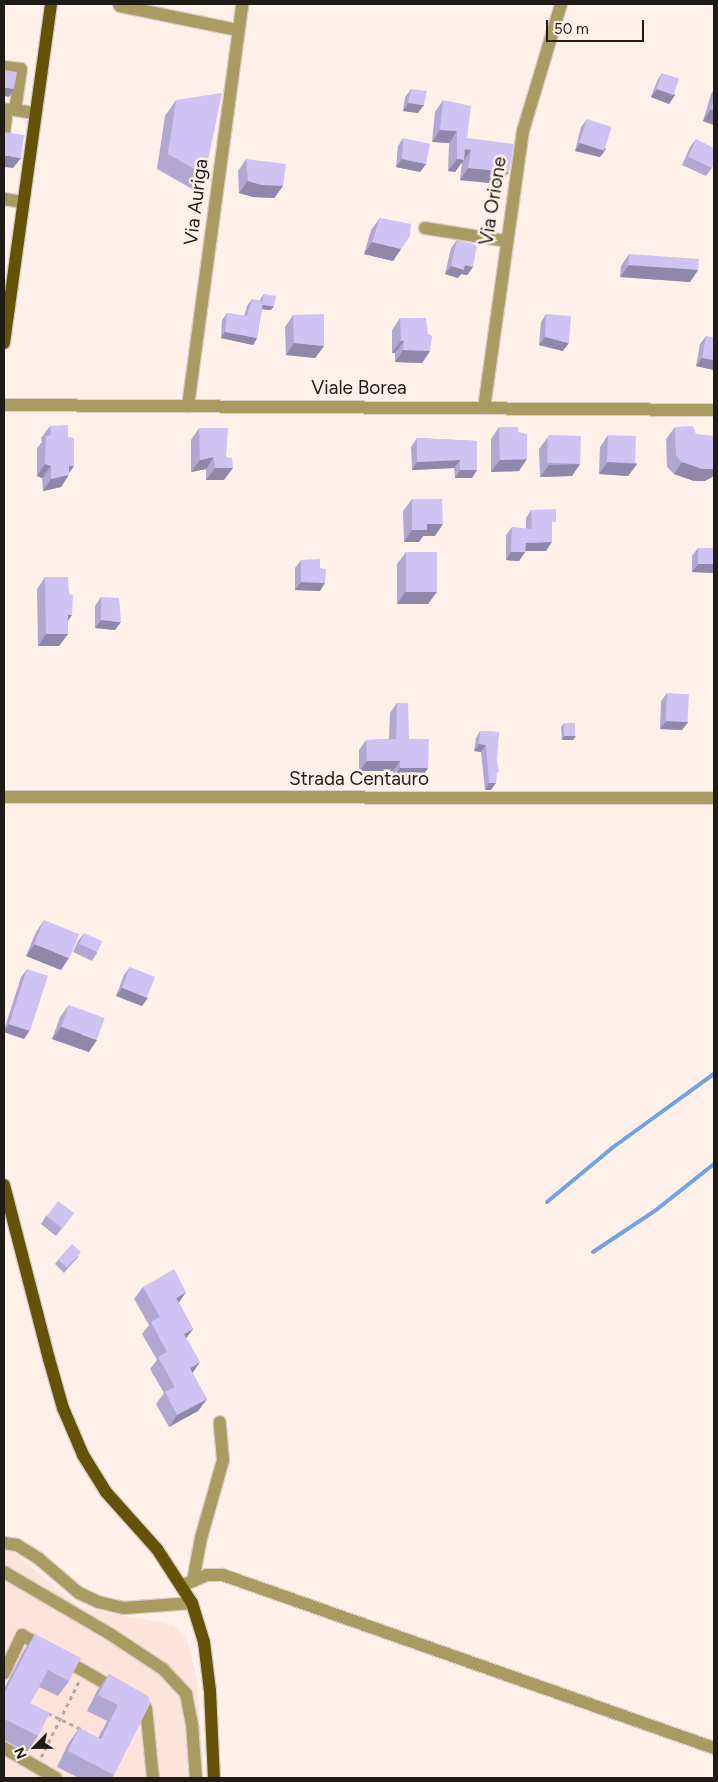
<!DOCTYPE html>
<style>
body{margin:0}
#map{position:relative;width:718px;height:1782px;overflow:hidden;background:#fff1e9;font-family:Figtree,sans-serif}
div>[style]{position:absolute}
.commercial>*{inset:0;background:#fce4da}
.stream>*{height:4px;margin:-2px;padding:0 2px;transform-origin:2px;border-radius:2px;background:#6fa3e5}
.path>*{height:2.5px;margin-top:-1.25px;transform-origin:0;background:repeating-linear-gradient(90deg,#b3a8a1 0 4px,transparent 0 8px)}
.roads{filter:drop-shadow(1px 0 #dbcfc7) drop-shadow(-1px 0 #dbcfc7) drop-shadow(0 1px #dbcfc7) drop-shadow(0 -1px #dbcfc7)}
.minor>*{height:12px;margin:-6px;padding:0 6px;transform-origin:6px;border-radius:6px;background:#aa9b63}
.major>*{height:12px;margin:-6px;padding:0 6px;transform-origin:6px;border-radius:6px;background:#635207}
.wall>*{inset:0;background:#b1a8d1}
.shaded-wall>*{inset:0;background:#9088aa}
.building>*{inset:0;background:#cec3f3;transform-origin:0 0}
span{translate:-50% -50%;white-space:nowrap;text-align:center;line-height:1.15;-webkit-text-stroke:5px #fff1e9;paint-order:stroke}
.street-label{font-size:19px;color:#211b17}
.frame{position:absolute;inset:0;border:5px solid #211b17;pointer-events:none}
.north{position:absolute;left:10px;top:1722px;width:50px;height:50px;-webkit-text-stroke:4px #fff1e9;paint-order:stroke;rotate:247deg;font-size:14px;font-weight:700;line-height:20px;text-align:center;color:#211b17}
.north::after{content:'';display:block;margin:auto;width:18px;height:22px;background:#211b17;clip-path:polygon(50% 0,100% 100%,50% 72%,0 100%)}
.scale{position:absolute;left:546px;top:20px;width:98px;height:22px;box-sizing:border-box;border:2px solid #211b17;border-top:0;padding-left:6px;font-size:15px;line-height:18px;white-space:nowrap;color:#211b17;-webkit-text-stroke:4px #fff1e9;paint-order:stroke}
</style>
<div id="map">
<div class="commercial">
<div style="clip-path:polygon(4px 1550px,12px 1551px,79px 1607px,172px 1625px,187px 1640px,197px 1681px,204px 1778px,4px 1778px)"></div>
</div>
<div class="stream">
<div style="left:547px;top:1202px;width:85px;rotate:-39.7deg"></div>
<div style="left:612px;top:1148px;width:126px;rotate:-36deg"></div>
<div style="left:593px;top:1252px;width:76px;rotate:-33.7deg"></div>
<div style="left:656px;top:1210px;width:74px;rotate:-38.4deg"></div>
</div>
<div class="path">
<div style="left:48px;top:1713px;width:37px;rotate:26deg"></div>
<div style="left:41px;top:1757px;width:85px;rotate:-63.4deg"></div>
</div>
<div class="roads">
<div class="minor">
<div style="left:119px;top:4px;width:2px;rotate:63deg"></div>
<div style="left:120px;top:6px;width:119px;rotate:11.6deg"></div>
<div style="left:4px;top:67px;width:17px;rotate:7deg"></div>
<div style="left:21px;top:69px;width:41px;rotate:98.3deg"></div>
<div style="left:15px;top:110px;width:20px;rotate:9deg"></div>
<div style="left:4px;top:133px;width:24px;rotate:-83deg"></div>
<div style="left:4px;top:199px;width:19px;rotate:9deg"></div>
<div style="left:425px;top:228px;width:82px;rotate:9.1deg"></div>
<div style="left:4px;top:405px;width:710px;rotate:0.4deg"></div>
<div style="left:188px;top:406px;width:406px;rotate:-82.3deg"></div>
<div style="left:484px;top:408px;width:280px;rotate:-82deg"></div>
<div style="left:523px;top:131px;width:133px;rotate:-73.3deg"></div>
<div style="left:4px;top:797px;width:710px;rotate:0.08deg"></div>
<div style="left:4px;top:1543px;width:13px;rotate:9deg"></div>
<div style="left:17px;top:1545px;width:26px;rotate:32deg"></div>
<div style="left:39px;top:1559px;width:52px;rotate:40.4deg"></div>
<div style="left:79px;top:1593px;width:21px;rotate:25deg"></div>
<div style="left:98px;top:1602px;width:27px;rotate:13deg"></div>
<div style="left:124px;top:1608px;width:68px;rotate:-4.2deg"></div>
<div style="left:4px;top:1572px;width:123px;rotate:30.3deg"></div>
<div style="left:110px;top:1634px;width:64px;rotate:33.4deg"></div>
<div style="left:163px;top:1669px;width:34px;rotate:47deg"></div>
<div style="left:186px;top:1694px;width:31px;rotate:79deg"></div>
<div style="left:192px;top:1724px;width:54px;rotate:85.8deg"></div>
<div style="left:193px;top:1581px;width:44px;rotate:-79.5deg"></div>
<div style="left:201px;top:1538px;width:81px;rotate:-74.2deg"></div>
<div style="left:223px;top:1460px;width:38px;rotate:-95deg"></div>
<div style="left:181px;top:1586px;width:28px;rotate:-23deg"></div>
<div style="left:207px;top:1575px;width:16px"></div>
<div style="left:223px;top:1575px;width:521px;rotate:19.41deg"></div>
<div style="left:63px;top:1659px;width:62px;rotate:29.9deg"></div>
<div style="left:4px;top:1673px;width:42px;rotate:-64.7deg"></div>
<div style="left:22px;top:1635px;width:28px;rotate:30deg"></div>
<div style="left:134px;top:1700px;width:14px;rotate:34deg"></div>
<div style="left:146px;top:1708px;width:70px;rotate:84.3deg"></div>
<div style="left:4px;top:1748px;width:60px;rotate:30deg"></div>
</div>
<div class="major">
<div style="left:4px;top:343px;width:342px;rotate:-82.1deg"></div>
<div style="left:4px;top:1185px;width:180px;rotate:75.5deg"></div>
<div style="left:49px;top:1359px;width:51px;rotate:74.1deg"></div>
<div style="left:63px;top:1408px;width:51px;rotate:66.9deg"></div>
<div style="left:83px;top:1455px;width:44px;rotate:58.1deg"></div>
<div style="left:106px;top:1492px;width:76px;rotate:48.2deg"></div>
<div style="left:157px;top:1549px;width:64px;rotate:57.1deg"></div>
<div style="left:192px;top:1603px;width:41px;rotate:72.9deg"></div>
<div style="left:204px;top:1642px;width:49px;rotate:83deg"></div>
<div style="left:210px;top:1691px;width:87px;rotate:87.4deg"></div>
</div>
</div>
<div class="wall">
<div style="clip-path:polygon(662px 73px,675px 95px,669px 104px,651px 97px,657px 81px)"></div>
<div style="clip-path:polygon(411px 89px,418px 113px,403px 111px,405px 97px)"></div>
<div style="clip-path:polygon(714px 89px,714px 125px,703px 121px,711px 94px)"></div>
<div style="clip-path:polygon(176px 100px,205px 175px,194px 190px,157px 169px,165px 116px)"></div>
<div style="clip-path:polygon(443px 100px,467px 138px,500px 184px,460px 180px,462px 162px,455px 172px,448px 171px,449px 143px,432px 142px,435px 112px)"></div>
<div style="clip-path:polygon(587px 119px,606px 149px,600px 157px,575px 151px,581px 127px)"></div>
<div style="clip-path:polygon(403px 138px,426px 164px,420px 172px,396px 167px,398px 146px)"></div>
<div style="clip-path:polygon(696px 139px,712px 168px,706px 176px,682px 165px,690px 147px)"></div>
<div style="clip-path:polygon(246px 159px,283px 186px,274px 198px,253px 197px,239px 193px,238px 171px)"></div>
<div style="clip-path:polygon(380px 218px,401px 249px,393px 261px,364px 254px,371px 230px)"></div>
<div style="clip-path:polygon(457px 240px,473px 267px,467px 275px,461px 274px,458px 278px,445px 274px,451px 248px)"></div>
<div style="clip-path:polygon(629px 254px,698px 270px,690px 282px,620px 277px,621px 266px)"></div>
<div style="clip-path:polygon(264px 294px,271px 310px,262px 309px,257px 338px,253px 345px,221px 338px,222px 320px,227px 313px,244px 316px,247px 306px,252px 299px,260px 301px,261px 298px)"></div>
<div style="clip-path:polygon(546px 314px,563px 351px,539px 345px,541px 322px)"></div>
<div style="clip-path:polygon(293px 315px,324px 346px,315px 358px,286px 355px,285px 327px)"></div>
<div style="clip-path:polygon(400px 318px,430px 351px,422px 363px,395px 362px,395px 353px,392px 353px,392px 330px)"></div>
<div style="clip-path:polygon(706px 336px,714px 338px,714px 370px,696px 366px,700px 344px)"></div>
<div style="clip-path:polygon(50px 426px,69px 472px,61px 487px,43px 491px,42px 478px,37px 476px,37px 448px,42px 442px,41px 438px)"></div>
<div style="clip-path:polygon(499px 427px,518px 432px,519px 471px,491px 472px,491px 439px)"></div>
<div style="clip-path:polygon(675px 427px,705px 481px,694px 481px,674px 474px,667px 467px,666px 439px)"></div>
<div style="clip-path:polygon(199px 428px,224px 480px,206px 480px,206px 469px,191px 472px,191px 440px)"></div>
<div style="clip-path:polygon(608px 435px,637px 464px,628px 476px,599px 474px,600px 447px)"></div>
<div style="clip-path:polygon(548px 437px,580px 464px,572px 476px,540px 477px,539px 449px)"></div>
<div style="clip-path:polygon(417px 438px,477px 441px,477px 470px,472px 478px,455px 478px,454px 468px,412px 470px,411px 447px)"></div>
<div style="clip-path:polygon(412px 499px,435px 536px,423px 536px,419px 542px,404px 542px,403px 511px)"></div>
<div style="clip-path:polygon(531px 510px,552px 528px,546px 551px,525px 551px,525px 552px,519px 561px,506px 560px,506px 535px,512px 527px,526px 529px,526px 518px)"></div>
<div style="clip-path:polygon(698px 548px,714px 548px,714px 573px,692px 572px,692px 556px)"></div>
<div style="clip-path:polygon(406px 552px,428px 604px,397px 604px,397px 564px)"></div>
<div style="clip-path:polygon(301px 560px,320px 568px,320px 591px,295px 590px,295px 568px)"></div>
<div style="clip-path:polygon(45px 577px,68px 621px,68px 634px,59px 646px,38px 646px,37px 589px)"></div>
<div style="clip-path:polygon(101px 597px,115px 630px,95px 628px,95px 606px)"></div>
<div style="clip-path:polygon(667px 693px,688px 722px,682px 730px,660px 729px,661px 701px)"></div>
<div style="clip-path:polygon(397px 703px,409px 739px,428px 768px,421px 778px,393px 778px,393px 771px,359px 771px,359px 750px,366px 740px,389px 739px,390px 713px)"></div>
<div style="clip-path:polygon(564px 723px,573px 740px,562px 740px,561px 727px)"></div>
<div style="clip-path:polygon(480px 731px,499px 732px,491px 790px,485px 790px,481px 752px,474px 751px,476px 738px)"></div>
<div style="clip-path:polygon(44px 920px,61px 970px,26px 956px,36px 932px)"></div>
<div style="clip-path:polygon(84px 933px,97px 953px,92px 961px,73px 952px,78px 941px)"></div>
<div style="clip-path:polygon(130px 967px,142px 1006px,116px 996px,124px 975px)"></div>
<div style="clip-path:polygon(27px 969px,24px 1039px,4px 1032px,4px 1030px,21px 977px)"></div>
<div style="clip-path:polygon(69px 1005px,89px 1052px,52px 1039px,60px 1017px)"></div>
<div style="clip-path:polygon(74px 1213px,56px 1236px,41px 1224px,46px 1216px)"></div>
<div style="clip-path:polygon(79px 1256px,64px 1273px,55px 1264px,58px 1260px)"></div>
<div style="clip-path:polygon(143px 1287px,179px 1303px,193px 1329px,186px 1338px,192px 1373px,207px 1399px,198px 1411px,169px 1427px,156px 1404px,164px 1393px,150px 1369px,157px 1360px,142px 1334px,149px 1325px,134px 1299px)"></div>
<div style="clip-path:polygon(35px 1634px,69px 1681px,58px 1696px,39px 1687px,30px 1703px,38px 1736px,27px 1752px,4px 1740px,4px 1689px,24px 1650px)"></div>
<div style="clip-path:polygon(109px 1674px,149px 1697px,114px 1775px,112px 1778px,79px 1778px,57px 1767px,68px 1744px,79px 1728px,98px 1738px,107px 1721px,87px 1711px,98px 1689px)"></div>
</div>
<div class="shaded-wall">
<div style="clip-path:polygon(4px 87px,14px 89px,9px 97px,4px 96px)"></div>
<div style="clip-path:polygon(657px 89px,675px 95px,669px 104px,651px 97px)"></div>
<div style="clip-path:polygon(408px 103px,424px 105px,418px 113px,403px 111px)"></div>
<div style="clip-path:polygon(711px 109px,714px 110px,714px 125px,703px 121px)"></div>
<div style="clip-path:polygon(440px 130px,457px 131px,449px 143px,432px 142px)"></div>
<div style="clip-path:polygon(580px 143px,606px 149px,600px 157px,575px 151px)"></div>
<div style="clip-path:polygon(465px 149px,471px 150px,455px 172px,448px 171px,457px 159px)"></div>
<div style="clip-path:polygon(4px 155px,21px 158px,13px 168px,4px 167px)"></div>
<div style="clip-path:polygon(402px 159px,426px 164px,420px 172px,396px 167px)"></div>
<div style="clip-path:polygon(468px 168px,509px 172px,500px 184px,460px 180px)"></div>
<div style="clip-path:polygon(248px 181px,283px 186px,274px 198px,253px 197px,239px 193px)"></div>
<div style="clip-path:polygon(372px 242px,401px 249px,393px 261px,364px 254px)"></div>
<div style="clip-path:polygon(465px 265px,473px 267px,467px 275px,461px 274px,458px 278px,445px 274px,451px 266px)"></div>
<div style="clip-path:polygon(629px 265px,698px 270px,690px 282px,620px 277px)"></div>
<div style="clip-path:polygon(261px 305px,274px 306px,271px 310px,258px 309px)"></div>
<div style="clip-path:polygon(225px 332px,257px 338px,253px 345px,221px 338px)"></div>
<div style="clip-path:polygon(545px 337px,569px 343px,563px 351px,539px 345px)"></div>
<div style="clip-path:polygon(401px 341px,404px 341px,395px 353px,392px 353px)"></div>
<div style="clip-path:polygon(294px 343px,324px 346px,315px 358px,286px 355px)"></div>
<div style="clip-path:polygon(403px 350px,430px 351px,422px 363px,395px 362px)"></div>
<div style="clip-path:polygon(702px 358px,714px 360px,714px 370px,696px 366px)"></div>
<div style="clip-path:polygon(214px 457px,206px 469px,191px 472px,200px 460px)"></div>
<div style="clip-path:polygon(527px 459px,519px 471px,491px 472px,500px 460px)"></div>
<div style="clip-path:polygon(460px 460px,454px 468px,412px 470px,417px 462px)"></div>
<div style="clip-path:polygon(608px 462px,637px 464px,628px 476px,599px 474px)"></div>
<div style="clip-path:polygon(682px 462px,714px 468px,714px 476px,705px 481px,694px 481px,674px 474px)"></div>
<div style="clip-path:polygon(45px 464px,51px 466px,42px 478px,37px 476px)"></div>
<div style="clip-path:polygon(580px 464px,572px 476px,540px 477px,549px 465px)"></div>
<div style="clip-path:polygon(69px 466px,74px 466px,67px 476px,69px 475px,61px 487px,43px 491px,51px 479px)"></div>
<div style="clip-path:polygon(215px 468px,233px 468px,224px 480px,206px 480px)"></div>
<div style="clip-path:polygon(460px 470px,477px 470px,472px 478px,455px 478px)"></div>
<div style="clip-path:polygon(427px 524px,443px 524px,435px 536px,423px 536px,419px 542px,404px 542px,412px 530px)"></div>
<div style="clip-path:polygon(552px 542px,546px 551px,520px 551px,526px 543px)"></div>
<div style="clip-path:polygon(511px 552px,525px 552px,519px 561px,506px 560px)"></div>
<div style="clip-path:polygon(698px 564px,714px 564px,714px 573px,692px 572px)"></div>
<div style="clip-path:polygon(301px 582px,325px 583px,320px 591px,295px 590px)"></div>
<div style="clip-path:polygon(405px 592px,437px 592px,428px 604px,397px 604px)"></div>
<div style="clip-path:polygon(68px 615px,72px 615px,64px 627px)"></div>
<div style="clip-path:polygon(101px 620px,121px 622px,115px 630px,95px 628px)"></div>
<div style="clip-path:polygon(46px 634px,68px 634px,59px 646px,38px 646px)"></div>
<div style="clip-path:polygon(666px 721px,688px 722px,682px 730px,660px 729px)"></div>
<div style="clip-path:polygon(564px 736px,576px 736px,573px 740px,562px 740px)"></div>
<div style="clip-path:polygon(479px 744px,486px 745px,481px 752px,474px 751px)"></div>
<div style="clip-path:polygon(367px 761px,400px 761px,393px 771px,359px 771px)"></div>
<div style="clip-path:polygon(400px 768px,428px 768px,421px 778px,393px 778px)"></div>
<div style="clip-path:polygon(489px 783px,496px 783px,491px 790px,485px 790px)"></div>
<div style="clip-path:polygon(35px 944px,69px 958px,61px 970px,26px 956px)"></div>
<div style="clip-path:polygon(122px 988px,148px 998px,142px 1006px,116px 996px)"></div>
<div style="clip-path:polygon(9px 1024px,30px 1030px,24px 1039px,4px 1032px)"></div>
<div style="clip-path:polygon(61px 1027px,97px 1040px,89px 1052px,52px 1039px)"></div>
<div style="clip-path:polygon(186px 1292px,178px 1304px,176px 1298px)"></div>
<div style="clip-path:polygon(193px 1329px,184px 1341px,184px 1334px)"></div>
<div style="clip-path:polygon(200px 1362px,192px 1374px,190px 1368px)"></div>
<div style="clip-path:polygon(207px 1399px,198px 1411px,169px 1427px,177px 1415px)"></div>
</div>
<div class="building">
<div style="clip-path:polygon(4px 70px,17px 72px,14px 89px,4px 87px)"></div>
<div style="left:662px;top:73px;width:18px;height:17px;rotate:19deg"></div>
<div style="clip-path:polygon(411px 89px,427px 91px,424px 105px,408px 103px)"></div>
<div style="clip-path:polygon(222px 93px,205px 175px,168px 154px,176px 100px)"></div>
<div style="clip-path:polygon(714px 99px,714px 110px,711px 109px)"></div>
<div style="clip-path:polygon(443px 100px,471px 106px,467px 138px,514px 144px,509px 172px,468px 168px,471px 150px,465px 149px,464px 160px,457px 159px,457px 131px,440px 130px)"></div>
<div style="left:587px;top:119px;width:26px;height:25px;rotate:18deg"></div>
<div style="clip-path:polygon(4px 132px,24px 135px,21px 158px,4px 155px)"></div>
<div style="clip-path:polygon(403px 138px,430px 144px,426px 164px,402px 159px)"></div>
<div style="clip-path:polygon(696px 139px,714px 148px,714px 161px,712px 168px,688px 157px)"></div>
<div style="clip-path:polygon(246px 159px,286px 164px,283px 186px,261px 185px,248px 181px)"></div>
<div style="clip-path:polygon(380px 218px,411px 224px,410px 236px,401px 249px,372px 242px)"></div>
<div style="clip-path:polygon(457px 240px,477px 245px,473px 267px,465px 265px,464px 270px,451px 266px)"></div>
<div style="left:629px;top:254px;width:70px;height:11px;rotate:4deg"></div>
<div style="clip-path:polygon(264px 294px,276px 296px,274px 306px,263px 305px,263px 302px,262px 302px)"></div>
<div style="clip-path:polygon(252px 299px,263px 302px,257px 338px,225px 332px,227px 313px,247px 316px)"></div>
<div style="clip-path:polygon(324px 314px,324px 346px,294px 343px,293px 315px)"></div>
<div style="clip-path:polygon(546px 314px,571px 316px,569px 343px,545px 337px)"></div>
<div style="clip-path:polygon(400px 318px,426px 318px,428px 334px,432px 336px,430px 351px,403px 350px,404px 341px,401px 341px)"></div>
<div style="clip-path:polygon(706px 336px,714px 338px,714px 360px,702px 358px)"></div>
<div style="clip-path:polygon(68px 425px,68px 437px,74px 438px,74px 466px,69px 466px,69px 475px,51px 479px,51px 466px,45px 464px,46px 436px,51px 435px,50px 426px)"></div>
<div style="clip-path:polygon(693px 426px,696px 434px,714px 436px,714px 468px,713px 469px,702px 469px,682px 462px,676px 455px,675px 427px)"></div>
<div style="clip-path:polygon(499px 427px,518px 427px,518px 432px,527px 434px,527px 459px,500px 460px)"></div>
<div style="clip-path:polygon(199px 428px,228px 428px,226px 457px,232px 458px,233px 468px,215px 468px,214px 457px,200px 460px)"></div>
<div style="left:608px;top:435px;width:28px;height:27px;rotate:2deg"></div>
<div style="left:581px;top:436px;width:28px;height:33px;rotate:92deg"></div>
<div style="clip-path:polygon(417px 438px,477px 441px,477px 470px,460px 470px,460px 460px,417px 462px)"></div>
<div style="clip-path:polygon(412px 499px,442px 499px,443px 524px,427px 524px,427px 530px,412px 530px)"></div>
<div style="clip-path:polygon(556px 509px,556px 522px,552px 522px,552px 542px,526px 543px,525px 552px,511px 552px,512px 527px,532px 529px,531px 510px)"></div>
<div style="left:698px;top:548px;width:16px;height:16px"></div>
<div style="left:406px;top:552px;width:31px;height:40px"></div>
<div style="clip-path:polygon(320px 559px,320px 568px,326px 569px,325px 583px,301px 582px,301px 560px)"></div>
<div style="clip-path:polygon(45px 577px,68px 577px,69px 594px,73px 595px,72px 615px,68px 615px,68px 634px,46px 634px)"></div>
<div style="clip-path:polygon(101px 597px,119px 598px,121px 622px,101px 620px)"></div>
<div style="left:667px;top:693px;width:22px;height:28px;rotate:3deg"></div>
<div style="clip-path:polygon(397px 703px,408px 703px,409px 739px,429px 739px,428px 768px,400px 768px,400px 761px,367px 761px,366px 740px,396px 739px)"></div>
<div style="left:564px;top:723px;width:11px;height:13px"></div>
<div style="clip-path:polygon(480px 731px,499px 732px,497px 760px,499px 772px,497px 773px,496px 783px,489px 783px,486px 745px,479px 744px)"></div>
<div style="left:44px;top:920px;width:38px;height:26px;rotate:22deg"></div>
<div style="left:84px;top:933px;width:20px;height:12px;rotate:24deg"></div>
<div style="left:130px;top:967px;width:27px;height:22px;rotate:22deg"></div>
<div style="left:27px;top:969px;width:22px;height:58px;rotate:18deg"></div>
<div style="left:69px;top:1005px;width:38px;height:23px;rotate:20deg"></div>
<div style="left:58px;top:1201px;width:20px;height:19px;rotate:37deg"></div>
<div style="left:72px;top:1244px;width:12px;height:21px;rotate:42deg"></div>
<div style="clip-path:polygon(174px 1269px,186px 1292px,176px 1298px,193px 1329px,184px 1334px,200px 1362px,190px 1368px,207px 1399px,177px 1415px,165px 1392px,175px 1387px,158px 1357px,167px 1352px,151px 1322px,160px 1317px,143px 1287px)"></div>
<div style="clip-path:polygon(35px 1634px,81px 1658px,69px 1681px,48px 1670px,30px 1703px,50px 1713px,38px 1736px,4px 1719px,4px 1694px)"></div>
<div style="clip-path:polygon(109px 1674px,149px 1697px,150px 1704px,114px 1775px,68px 1751px,79px 1728px,101px 1739px,118px 1705px,98px 1695px)"></div>
</div>
<div class="street-label">
<span style="left:493px;top:201px;rotate:-81deg">Via Orione</span>
<span style="left:196px;top:202px;rotate:-83deg">Via Auriga</span>
<span style="left:359px;top:388px">Viale Borea</span>
<span style="left:359px;top:779px">Strada Centauro</span>
</div>
<div class="frame"></div>
<div class="north">N</div>
<div class="scale">50 m</div>
</div>
